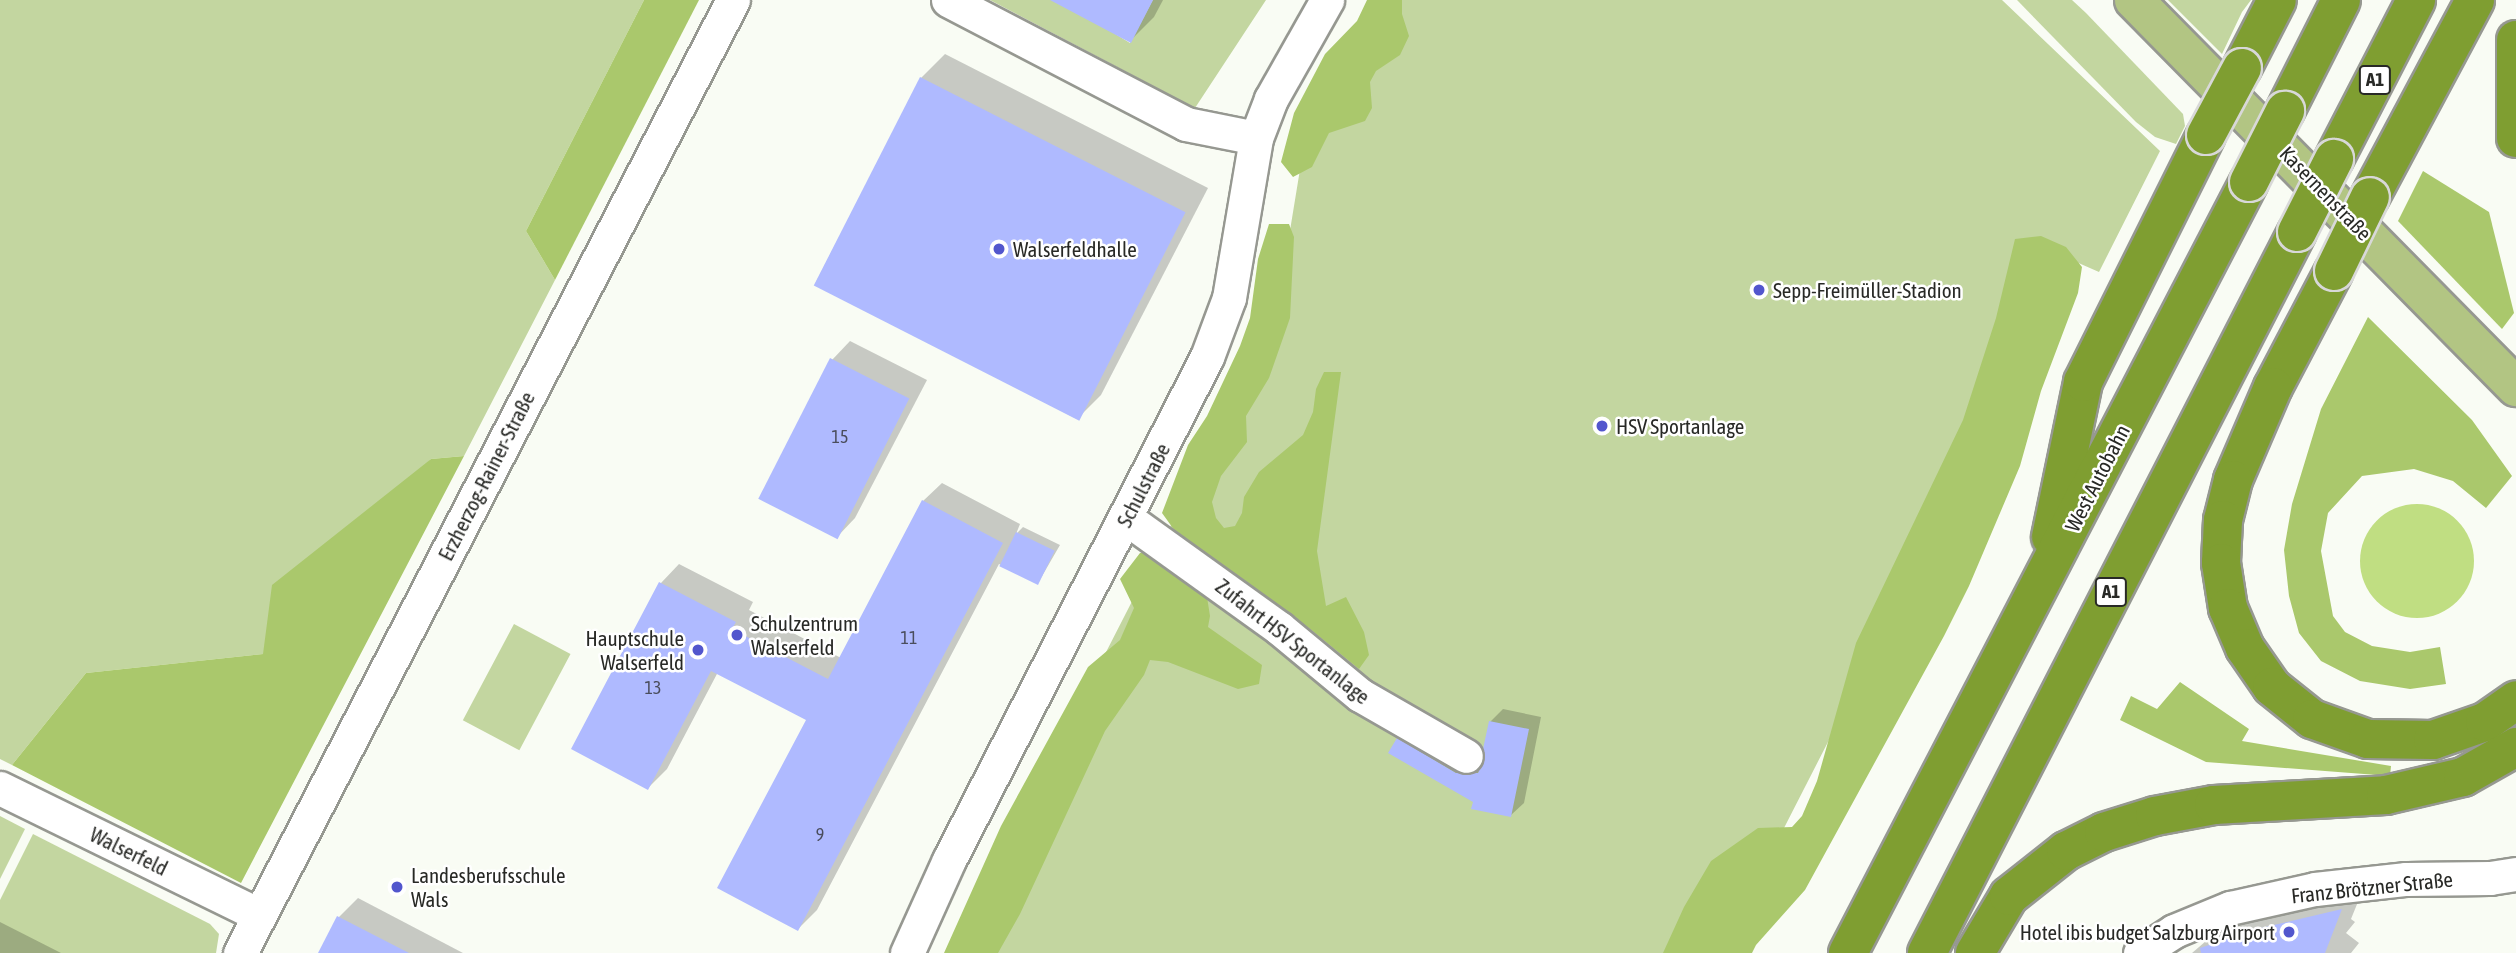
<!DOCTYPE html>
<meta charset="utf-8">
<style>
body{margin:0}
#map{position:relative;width:2516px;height:953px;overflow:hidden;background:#f9fcf4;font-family:"Asap Condensed",sans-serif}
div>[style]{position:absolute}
.green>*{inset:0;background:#c3d6a0;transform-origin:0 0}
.forest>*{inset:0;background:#aac86c}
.water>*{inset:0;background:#c0de82}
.round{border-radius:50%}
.shadow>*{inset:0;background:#0003}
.building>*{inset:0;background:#afbaff;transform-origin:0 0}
.roads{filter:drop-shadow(2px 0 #969891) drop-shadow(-2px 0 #969891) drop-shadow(0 2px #969891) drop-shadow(0 -2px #969891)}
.minor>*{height:33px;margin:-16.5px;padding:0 16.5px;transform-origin:16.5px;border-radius:16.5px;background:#fff}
.major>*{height:38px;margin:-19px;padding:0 19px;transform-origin:19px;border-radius:19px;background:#b2c583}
.highway>*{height:38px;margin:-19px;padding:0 19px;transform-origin:19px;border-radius:19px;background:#7f9e31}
.bridges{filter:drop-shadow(2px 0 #d8d8d8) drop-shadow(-2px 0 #d8d8d8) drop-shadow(0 2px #d8d8d8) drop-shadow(0 -2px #d8d8d8)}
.highway-bridge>*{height:38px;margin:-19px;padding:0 19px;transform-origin:19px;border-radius:19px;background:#7f9e31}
.dots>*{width:19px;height:19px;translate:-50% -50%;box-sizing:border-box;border:4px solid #fff;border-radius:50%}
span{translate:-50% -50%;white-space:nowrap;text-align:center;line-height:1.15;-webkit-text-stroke:5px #fff;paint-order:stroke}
.number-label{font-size:18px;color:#4a4d5c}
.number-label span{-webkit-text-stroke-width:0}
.shield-label span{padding:2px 5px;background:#fff;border:2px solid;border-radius:5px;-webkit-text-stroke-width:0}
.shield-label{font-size:19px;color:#282926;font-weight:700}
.street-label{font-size:21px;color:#282926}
.poi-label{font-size:21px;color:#282926}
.left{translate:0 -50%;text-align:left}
.right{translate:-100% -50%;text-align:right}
</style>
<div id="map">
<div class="green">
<div style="clip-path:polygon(0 0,644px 0,526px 231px,555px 280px,464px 456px,431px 459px,264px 654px,86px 673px,12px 765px,0 759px)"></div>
<div style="clip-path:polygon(990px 0,1060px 0,1130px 43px,1153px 0,1266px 0,1195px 108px)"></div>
<div style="clip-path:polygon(1378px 0,2002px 0,2160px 151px,2099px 272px,2058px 254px,1937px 529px,1720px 953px,952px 953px,1275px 322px,1304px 145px)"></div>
<div style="clip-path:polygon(2017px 0,2072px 0,2086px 13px,2183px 114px,2185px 126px,2176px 144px,2155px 137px,2136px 122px)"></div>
<div style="clip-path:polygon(2168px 0,2251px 0,2242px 12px,2222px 54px)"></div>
<div style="left:514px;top:624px;width:64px;height:109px;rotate:28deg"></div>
<div style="clip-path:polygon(0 816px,25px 829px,0 879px)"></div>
<div style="clip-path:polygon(33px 834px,210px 924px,219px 934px,216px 953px,0 953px,0 900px)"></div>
</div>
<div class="forest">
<div style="clip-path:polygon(644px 0,699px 0,555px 280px,526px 231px)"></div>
<div style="clip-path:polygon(1367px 0,1402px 0,1402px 14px,1409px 36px,1400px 55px,1376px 71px,1370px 82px,1372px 108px,1365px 121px,1329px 133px,1312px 167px,1293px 177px,1281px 162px,1294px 113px,1325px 54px,1357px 21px)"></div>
<div style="clip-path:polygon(2423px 171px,2489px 212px,2514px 313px,2502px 329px,2398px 221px)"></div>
<div style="clip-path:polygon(1269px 224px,1289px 224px,1294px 237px,1290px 318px,1269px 378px,1246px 416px,1247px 442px,1221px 476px,1212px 502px,1216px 518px,1224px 528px,1235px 526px,1242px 513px,1244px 497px,1259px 472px,1303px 435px,1313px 412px,1316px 389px,1324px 372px,1341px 372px,1317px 551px,1326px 606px,1346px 597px,1364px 632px,1369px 655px,1359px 669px,1309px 628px,1242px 587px,1180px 538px,1162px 513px,1188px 445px,1207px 416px,1240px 346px,1250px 318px,1258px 259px)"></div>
<div style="clip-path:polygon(2041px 236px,2066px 247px,2082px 267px,2078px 293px,2041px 391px,2020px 466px,1969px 586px,1944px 636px,1805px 890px,1756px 945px,1752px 953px,1663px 953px,1684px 907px,1711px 861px,1758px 828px,1792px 827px,1802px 816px,1817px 781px,1856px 643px,1963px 420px,1996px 318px,2015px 239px)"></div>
<div style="clip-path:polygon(2368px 317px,2472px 420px,2512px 476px,2486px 508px,2453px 481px,2414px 469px,2362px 476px,2328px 513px,2321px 551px,2333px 616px,2345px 632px,2372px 646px,2410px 652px,2440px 647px,2446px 684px,2410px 689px,2360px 681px,2321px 661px,2299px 633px,2289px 596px,2284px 550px,2292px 504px,2321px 409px)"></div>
<div style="clip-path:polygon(464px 456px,241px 883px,12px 765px,86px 673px,263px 654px,272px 585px,431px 459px)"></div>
<div style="clip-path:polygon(1170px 551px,1207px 597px,1210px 616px,1208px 627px,1262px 665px,1259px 684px,1238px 689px,1168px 662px,1150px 660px,1144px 675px,1105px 731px,1020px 914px,998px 953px,944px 953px,1001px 826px,1088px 667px,1120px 640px,1134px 608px,1120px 579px,1140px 553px)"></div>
<div style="clip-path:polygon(2180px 682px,2249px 729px,2242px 741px,2391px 766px,2390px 776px,2206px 762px,2120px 720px,2131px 696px,2157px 709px)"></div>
</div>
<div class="water">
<div class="round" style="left:2360px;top:504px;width:114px;height:114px"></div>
</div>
<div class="shadow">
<div style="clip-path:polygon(1062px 0,1163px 0,1154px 17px,1130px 41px)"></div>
<div style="clip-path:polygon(945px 54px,1208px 188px,1101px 395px,1077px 419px,815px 284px,921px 78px)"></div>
<div style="clip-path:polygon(850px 341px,927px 380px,855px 518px,837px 537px,832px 360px)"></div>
<div style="clip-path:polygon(942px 483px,1020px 524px,1016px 534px,1023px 527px,1060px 545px,1038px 583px,999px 564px,817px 910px,798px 929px,808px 719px,718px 672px,667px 769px,648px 788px,573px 749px,661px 583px,679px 564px,753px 602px,749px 610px,841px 658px,923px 501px)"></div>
<div style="clip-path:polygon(1503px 709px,1541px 717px,1524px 803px,1511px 815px,1475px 801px,1398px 740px,1411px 727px,1480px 763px,1485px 762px,1490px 722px)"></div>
<div style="clip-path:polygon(2364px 887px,2351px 919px,2355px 922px,2346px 933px,2359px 943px,2351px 953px,2192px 953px,2206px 941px,2267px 911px)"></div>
<div style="clip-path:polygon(358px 898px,463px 953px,320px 953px,339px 917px)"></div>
<div style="clip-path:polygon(0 922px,61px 953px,0 953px)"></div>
</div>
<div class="building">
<div style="clip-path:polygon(1050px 0,1153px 0,1131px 43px)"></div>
<div style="left:920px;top:77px;width:298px;height:234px;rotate:27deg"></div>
<div style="left:830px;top:358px;width:89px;height:158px;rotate:27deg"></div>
<div style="clip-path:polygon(922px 500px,1003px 543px,798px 931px,717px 888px,806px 720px,711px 671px,648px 790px,571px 749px,659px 582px,736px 622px,732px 629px,828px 679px)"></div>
<div style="left:1016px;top:532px;width:43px;height:38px;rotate:26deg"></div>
<div style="clip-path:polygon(1489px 721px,1529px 729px,1511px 817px,1471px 809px,1473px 802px,1388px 753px,1397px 738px,1456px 773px,1478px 773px,1485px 757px,1483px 749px)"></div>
<div style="clip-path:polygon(2342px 909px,2325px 953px,2201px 953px,2200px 948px,2261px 928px)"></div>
<div style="clip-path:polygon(337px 916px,409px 953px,318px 953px)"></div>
</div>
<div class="roads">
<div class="minor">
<div style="left:948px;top:0;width:268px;rotate:27.5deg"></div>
<div style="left:1186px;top:124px;width:71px;rotate:11.3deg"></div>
<div style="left:1126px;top:518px;width:188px;rotate:35.7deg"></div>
<div style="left:1279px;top:628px;width:105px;rotate:39.6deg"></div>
<div style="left:1360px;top:695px;width:122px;rotate:29.9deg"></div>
<div style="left:0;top:788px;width:288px;rotate:26.1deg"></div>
<div style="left:240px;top:953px;width:1073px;rotate:-62.65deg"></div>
<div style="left:907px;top:953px;width:102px;rotate:-65.7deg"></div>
<div style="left:949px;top:860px;width:565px;rotate:-62.85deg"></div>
<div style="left:1207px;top:357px;width:63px;rotate:-69.6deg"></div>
<div style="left:1229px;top:298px;width:162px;rotate:-80.4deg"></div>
<div style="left:1256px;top:138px;width:42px;rotate:-69deg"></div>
<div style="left:1271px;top:99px;width:114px;rotate:-60.5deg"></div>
<div style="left:2140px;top:953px;width:40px;rotate:-32.9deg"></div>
<div style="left:2174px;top:931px;width:61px;rotate:-22.3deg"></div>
<div style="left:2230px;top:908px;width:87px;rotate:-12.6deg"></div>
<div style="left:2315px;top:889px;width:92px;rotate:-6.3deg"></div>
<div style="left:2406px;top:879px;width:84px;rotate:-0.7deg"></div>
<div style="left:2490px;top:878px;width:26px;rotate:-9deg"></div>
</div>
<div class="major">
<div style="left:2134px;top:0;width:544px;rotate:45.37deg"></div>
</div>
<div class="highway">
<div style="left:2516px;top:40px;width:98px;rotate:90deg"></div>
<div style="left:2242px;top:68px;width:76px;rotate:-62.8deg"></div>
<div style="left:2285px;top:111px;width:124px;rotate:-63.2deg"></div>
<div style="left:2334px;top:159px;width:179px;rotate:-62.7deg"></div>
<div style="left:2370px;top:197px;width:223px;rotate:-61.9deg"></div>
<div style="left:2334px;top:271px;width:131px;rotate:117.7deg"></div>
<div style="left:2273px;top:387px;width:101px;rotate:113.3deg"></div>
<div style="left:2233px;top:480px;width:41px;rotate:104deg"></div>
<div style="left:2223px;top:520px;width:43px;rotate:92.7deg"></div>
<div style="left:2221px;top:563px;width:46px;rotate:81.2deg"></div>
<div style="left:2228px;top:608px;width:43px;rotate:67deg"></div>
<div style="left:2245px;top:648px;width:47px;rotate:55.3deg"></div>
<div style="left:2272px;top:687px;width:51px;rotate:38.7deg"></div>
<div style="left:2312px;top:719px;width:59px;rotate:19.7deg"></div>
<div style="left:2368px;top:739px;width:65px;rotate:0.9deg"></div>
<div style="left:2433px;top:740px;width:55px;rotate:-19.1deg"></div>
<div style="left:2485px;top:722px;width:38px;rotate:-35deg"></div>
<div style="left:2051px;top:537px;width:158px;rotate:-78.3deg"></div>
<div style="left:2083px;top:382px;width:276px;rotate:-63.5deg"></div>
<div style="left:1848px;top:953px;width:869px;rotate:-62.52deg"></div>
<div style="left:1927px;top:953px;width:810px;rotate:-62.83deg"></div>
<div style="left:1975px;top:953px;width:66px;rotate:-59.2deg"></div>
<div style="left:2009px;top:896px;width:73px;rotate:-38.3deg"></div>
<div style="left:2066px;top:851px;width:42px;rotate:-26.6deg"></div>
<div style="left:2104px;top:832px;width:53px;rotate:-17.4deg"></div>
<div style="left:2155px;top:816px;width:60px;rotate:-10.6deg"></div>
<div style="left:2214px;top:805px;width:172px;rotate:-3.3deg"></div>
<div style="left:2386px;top:795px;width:79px;rotate:-13.2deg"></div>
<div style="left:2463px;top:777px;width:61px;rotate:-29.5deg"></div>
</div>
</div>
<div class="bridges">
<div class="highway-bridge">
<div style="left:2206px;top:135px;width:76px;rotate:-61.8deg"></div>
<div style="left:2249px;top:182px;width:80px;rotate:-63.1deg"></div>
<div style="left:2297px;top:232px;width:82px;rotate:-63.1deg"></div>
<div style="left:2334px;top:271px;width:82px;rotate:-64.1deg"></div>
</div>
</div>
<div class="dots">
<div style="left:999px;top:249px;background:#5256cd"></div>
<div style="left:1759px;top:290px;background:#5256cd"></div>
<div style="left:1602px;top:426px;background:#5256cd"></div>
<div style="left:737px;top:635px;background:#5256cd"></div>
<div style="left:698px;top:650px;background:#5256cd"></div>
<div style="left:397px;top:887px;background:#5256cd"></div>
<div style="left:2289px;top:932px;background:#5256cd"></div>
</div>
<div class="number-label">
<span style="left:840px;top:437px">15</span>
<span style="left:909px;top:638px">11</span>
<span style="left:653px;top:688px">13</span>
<span style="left:820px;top:835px">9</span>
</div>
<div class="shield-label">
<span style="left:2375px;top:80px">A1</span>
<span style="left:2111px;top:592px">A1</span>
</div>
<div class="street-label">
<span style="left:2326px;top:193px;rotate:46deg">Kasernenstraße</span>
<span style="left:486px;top:476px;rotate:-63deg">Erzherzog-Rainer-Straße</span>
<span style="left:2097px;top:478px;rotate:-63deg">West Autobahn</span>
<span style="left:1143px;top:485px;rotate:-63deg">Schulstraße</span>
<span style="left:1293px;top:641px;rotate:38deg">Zufahrt HSV Sportanlage</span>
<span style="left:129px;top:851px;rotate:26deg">Walserfeld</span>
<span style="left:2372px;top:887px;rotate:-6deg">Franz Brötzner Straße</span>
</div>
<div class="poi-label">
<span class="left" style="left:1013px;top:249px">Walserfeldhalle</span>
<span class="left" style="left:1773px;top:290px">Sepp-Freimüller-Stadion</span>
<span class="left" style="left:1616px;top:426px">HSV Sportanlage</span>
<span class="left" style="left:751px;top:635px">Schulzentrum<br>Walserfeld</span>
<span class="right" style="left:684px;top:650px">Hauptschule<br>Walserfeld</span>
<span class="left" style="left:411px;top:887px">Landesberufsschule<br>Wals</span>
<span class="right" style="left:2275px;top:932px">Hotel ibis budget Salzburg Airport</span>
</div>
</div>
